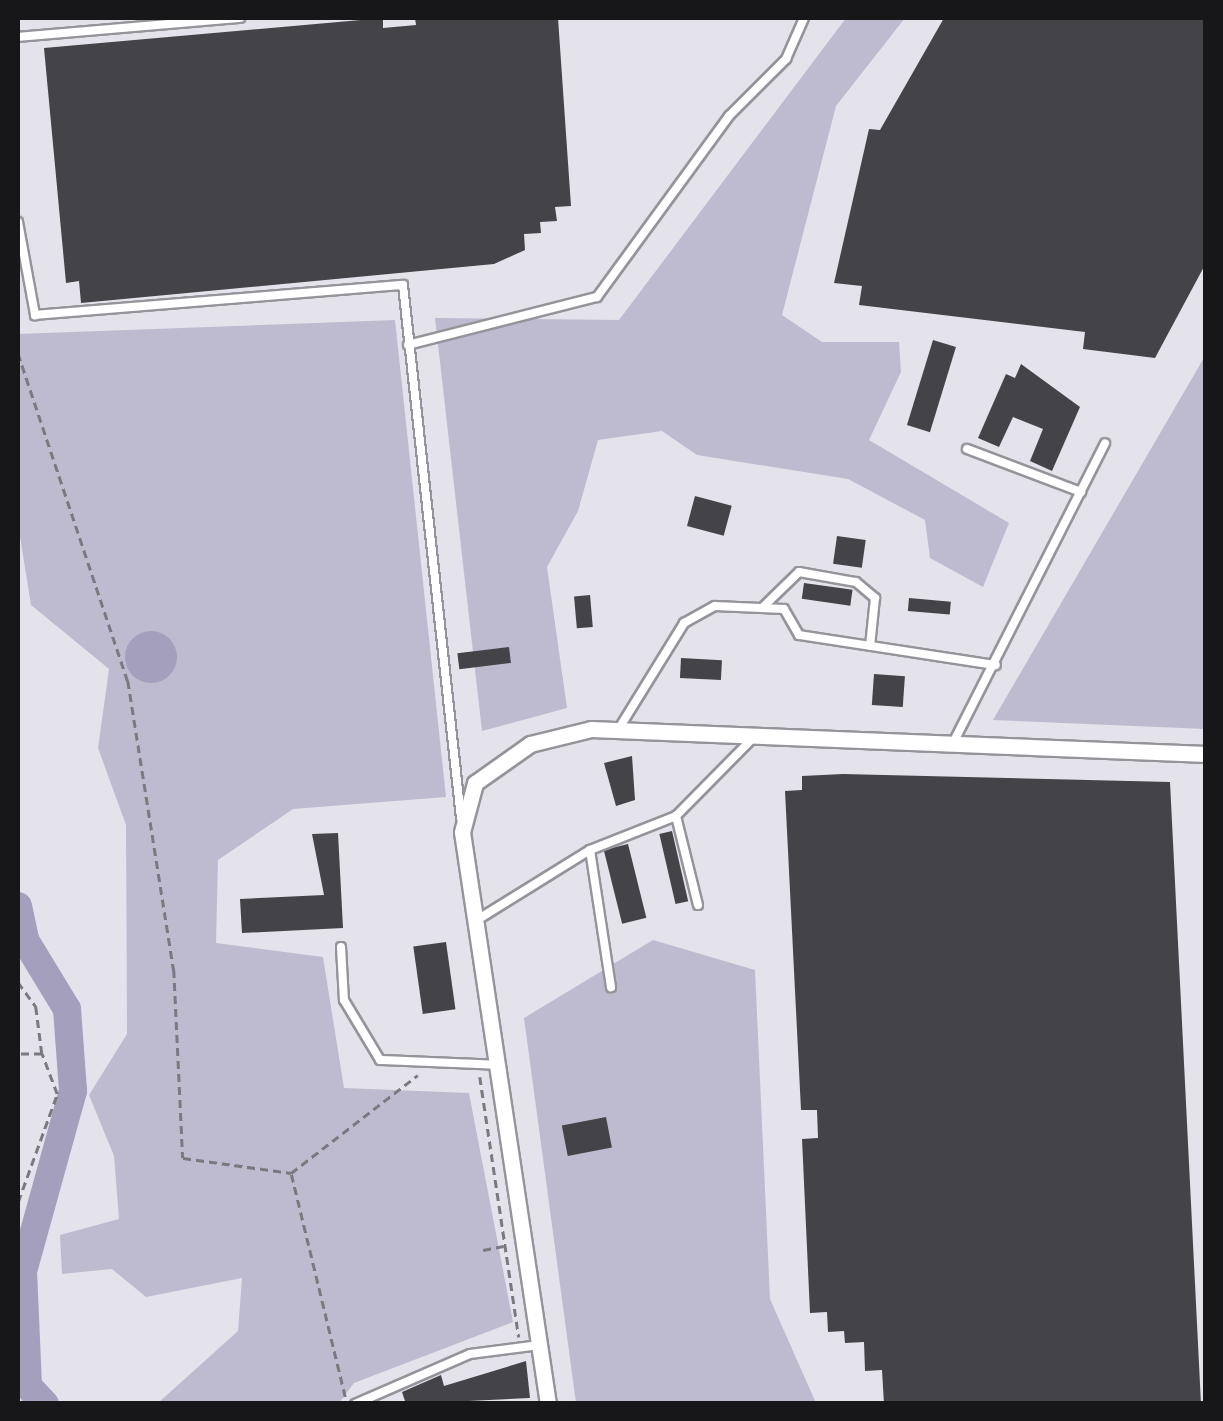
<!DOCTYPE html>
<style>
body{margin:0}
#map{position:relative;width:1223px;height:1421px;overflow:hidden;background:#e4e3eb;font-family:"Source Sans 3",sans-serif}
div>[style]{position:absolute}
.green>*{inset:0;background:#bebbd0}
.water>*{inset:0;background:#a39fbc}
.round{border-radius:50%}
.river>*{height:28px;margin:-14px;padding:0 14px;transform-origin:14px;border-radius:14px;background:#a39fbc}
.building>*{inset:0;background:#434348;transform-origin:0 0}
.path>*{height:2.5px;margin-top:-1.25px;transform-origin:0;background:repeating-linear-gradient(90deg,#7a797f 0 8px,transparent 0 13px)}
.roads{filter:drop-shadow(2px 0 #95949a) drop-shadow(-2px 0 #95949a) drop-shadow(0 2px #95949a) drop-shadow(0 -2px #95949a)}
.service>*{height:8px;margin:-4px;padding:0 4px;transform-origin:4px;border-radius:4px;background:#fff}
.minor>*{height:15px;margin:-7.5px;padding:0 7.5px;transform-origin:7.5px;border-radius:7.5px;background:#fff}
span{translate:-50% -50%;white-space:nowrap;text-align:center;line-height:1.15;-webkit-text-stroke:10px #fff;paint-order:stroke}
.frame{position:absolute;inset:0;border:20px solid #171619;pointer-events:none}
</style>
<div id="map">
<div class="green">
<div style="clip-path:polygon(846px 18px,905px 18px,836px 106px,782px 315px,822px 342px,899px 342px,901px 372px,869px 440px,1009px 523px,983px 587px,930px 558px,925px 520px,848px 479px,697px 455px,662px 431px,598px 440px,578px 511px,547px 567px,567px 708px,482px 731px,435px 318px,619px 320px)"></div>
<div style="clip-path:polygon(395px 320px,446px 797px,293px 809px,218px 860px,216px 943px,323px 957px,344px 1088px,469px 1093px,513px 1322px,354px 1383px,339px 1403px,158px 1403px,238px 1331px,242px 1278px,146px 1297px,112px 1269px,62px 1274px,60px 1235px,119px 1219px,114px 1156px,89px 1095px,127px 1034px,126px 825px,98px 748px,109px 669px,31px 605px,18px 524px,18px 334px)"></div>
<div style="clip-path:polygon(1205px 356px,1205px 729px,993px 720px)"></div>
<div style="clip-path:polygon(653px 940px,755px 970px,770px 1299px,816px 1403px,576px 1403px,524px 1018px)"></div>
</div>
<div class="water">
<div class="round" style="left:125px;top:631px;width:52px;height:52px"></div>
</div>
<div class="river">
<div style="left:18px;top:906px;width:35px;rotate:78deg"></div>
<div style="left:25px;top:940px;width:81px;rotate:58.7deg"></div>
<div style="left:67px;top:1009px;width:82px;rotate:85.8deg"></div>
<div style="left:73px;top:1091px;width:187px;rotate:105.5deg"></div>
<div style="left:23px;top:1271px;width:115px;rotate:87.5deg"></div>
<div style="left:28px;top:1386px;width:25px;rotate:47deg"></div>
</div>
<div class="building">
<div style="clip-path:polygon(383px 18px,383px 28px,416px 25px,415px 18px,558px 18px,571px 206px,555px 207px,557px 221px,540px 222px,541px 233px,524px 234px,525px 250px,494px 264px,81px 303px,79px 281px,66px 283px,44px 48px)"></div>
<div style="clip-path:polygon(944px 18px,1206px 18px,1206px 263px,1155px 358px,1083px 349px,1085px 332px,859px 305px,862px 286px,834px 283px,869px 129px,880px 130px)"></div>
<div style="left:933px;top:340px;width:24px;height:89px;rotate:17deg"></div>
<div style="clip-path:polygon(1021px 364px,1080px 407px,1052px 471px,1030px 461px,1043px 429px,1013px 417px,999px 447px,978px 438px,1006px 374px,1015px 378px)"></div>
<div style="left:695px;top:496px;width:38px;height:31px;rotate:15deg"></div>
<div style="left:837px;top:536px;width:29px;height:28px;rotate:8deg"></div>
<div style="left:804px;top:583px;width:49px;height:16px;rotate:8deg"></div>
<div style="left:590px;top:595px;width:32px;height:16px;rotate:85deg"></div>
<div style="left:909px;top:598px;width:42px;height:13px;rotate:5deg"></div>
<div style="left:509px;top:647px;width:16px;height:52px;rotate:83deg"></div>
<div style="left:681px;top:658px;width:41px;height:20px;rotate:3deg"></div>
<div style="left:874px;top:674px;width:31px;height:31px;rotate:4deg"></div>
<div style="clip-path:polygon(632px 756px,635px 800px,616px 806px,604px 763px)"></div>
<div style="clip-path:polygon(843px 774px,1170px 782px,1201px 1404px,884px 1404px,882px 1370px,865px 1371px,864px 1342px,845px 1343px,844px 1331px,828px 1332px,827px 1312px,810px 1313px,802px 1139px,818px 1138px,817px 1110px,801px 1110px,785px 791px,802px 790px,802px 776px)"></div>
<div style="left:672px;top:831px;width:72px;height:13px;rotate:77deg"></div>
<div style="clip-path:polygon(338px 833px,343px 928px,242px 933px,240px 899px,324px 895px,312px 834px)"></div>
<div style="left:628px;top:844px;width:76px;height:25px;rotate:76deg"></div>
<div style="left:446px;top:942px;width:68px;height:33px;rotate:82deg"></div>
<div style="left:606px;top:1117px;width:31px;height:45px;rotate:79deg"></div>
<div style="clip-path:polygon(526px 1361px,530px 1398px,406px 1404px,402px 1392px,441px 1375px,444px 1386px)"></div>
</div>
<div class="path">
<div style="left:18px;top:353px;width:346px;rotate:71.5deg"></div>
<div style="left:128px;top:681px;width:293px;rotate:81deg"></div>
<div style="left:174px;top:970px;width:188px;rotate:87.3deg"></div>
<div style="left:183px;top:1158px;width:109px;rotate:7.9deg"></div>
<div style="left:18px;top:982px;width:31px;rotate:54deg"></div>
<div style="left:36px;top:1007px;width:47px;rotate:82.7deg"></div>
<div style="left:42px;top:1054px;width:24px;rotate:180deg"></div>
<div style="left:480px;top:1077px;width:263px;rotate:81.5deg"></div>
<div style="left:18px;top:1202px;width:115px;rotate:-70.1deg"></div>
<div style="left:57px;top:1094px;width:43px;rotate:-110.6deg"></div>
<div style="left:483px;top:1250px;width:21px;rotate:-11deg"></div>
<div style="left:345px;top:1397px;width:230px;rotate:-103.6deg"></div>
<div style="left:291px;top:1173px;width:160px;rotate:-37.7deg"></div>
</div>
<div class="roads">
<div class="service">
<div style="left:18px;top:37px;width:223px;rotate:-4.9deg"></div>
<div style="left:18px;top:222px;width:95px;rotate:79.6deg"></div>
<div style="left:35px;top:315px;width:369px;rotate:-4.7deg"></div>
<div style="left:403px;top:285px;width:536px;rotate:83.79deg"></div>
<div style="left:408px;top:345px;width:195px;rotate:-14.3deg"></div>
<div style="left:597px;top:297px;width:224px;rotate:-53.9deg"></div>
<div style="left:729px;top:116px;width:81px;rotate:-45deg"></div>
<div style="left:786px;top:59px;width:45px;rotate:-66.3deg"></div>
<div style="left:967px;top:449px;width:122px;rotate:20.7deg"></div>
<div style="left:763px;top:607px;width:50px;rotate:-44.2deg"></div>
<div style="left:799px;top:572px;width:58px;rotate:10deg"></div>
<div style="left:856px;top:582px;width:25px;rotate:40deg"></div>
<div style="left:875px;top:598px;width:48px;rotate:95.9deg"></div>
<div style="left:618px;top:730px;width:126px;rotate:-58.3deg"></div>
<div style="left:684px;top:623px;width:35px;rotate:-29deg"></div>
<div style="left:715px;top:606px;width:69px;rotate:2.5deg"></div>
<div style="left:784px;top:609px;width:30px;rotate:60deg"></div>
<div style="left:799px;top:635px;width:199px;rotate:8.7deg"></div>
<div style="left:953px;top:743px;width:336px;rotate:-63.1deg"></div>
<div style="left:590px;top:850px;width:139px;rotate:81.3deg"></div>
<div style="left:698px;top:905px;width:92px;rotate:-103.9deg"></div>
<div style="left:676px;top:816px;width:111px;rotate:-45.4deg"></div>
<div style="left:477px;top:920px;width:133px;rotate:-31.8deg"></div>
<div style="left:590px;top:850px;width:92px;rotate:-21.6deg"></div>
<div style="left:341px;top:947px;width:53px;rotate:86.8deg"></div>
<div style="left:344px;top:1000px;width:70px;rotate:59deg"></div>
<div style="left:380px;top:1060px;width:118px;rotate:2.4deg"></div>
<div style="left:355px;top:1404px;width:125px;rotate:-23.5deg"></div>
<div style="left:470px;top:1354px;width:70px;rotate:-7.4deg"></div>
</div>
<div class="minor">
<div style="left:548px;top:1404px;width:578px;rotate:-98.55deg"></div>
<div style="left:462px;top:832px;width:51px;rotate:-75.1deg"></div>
<div style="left:475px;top:783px;width:67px;rotate:-35.3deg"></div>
<div style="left:530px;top:744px;width:63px;rotate:-13.8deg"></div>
<div style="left:591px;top:729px;width:616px;rotate:2.33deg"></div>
</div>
</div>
<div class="frame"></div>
</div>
